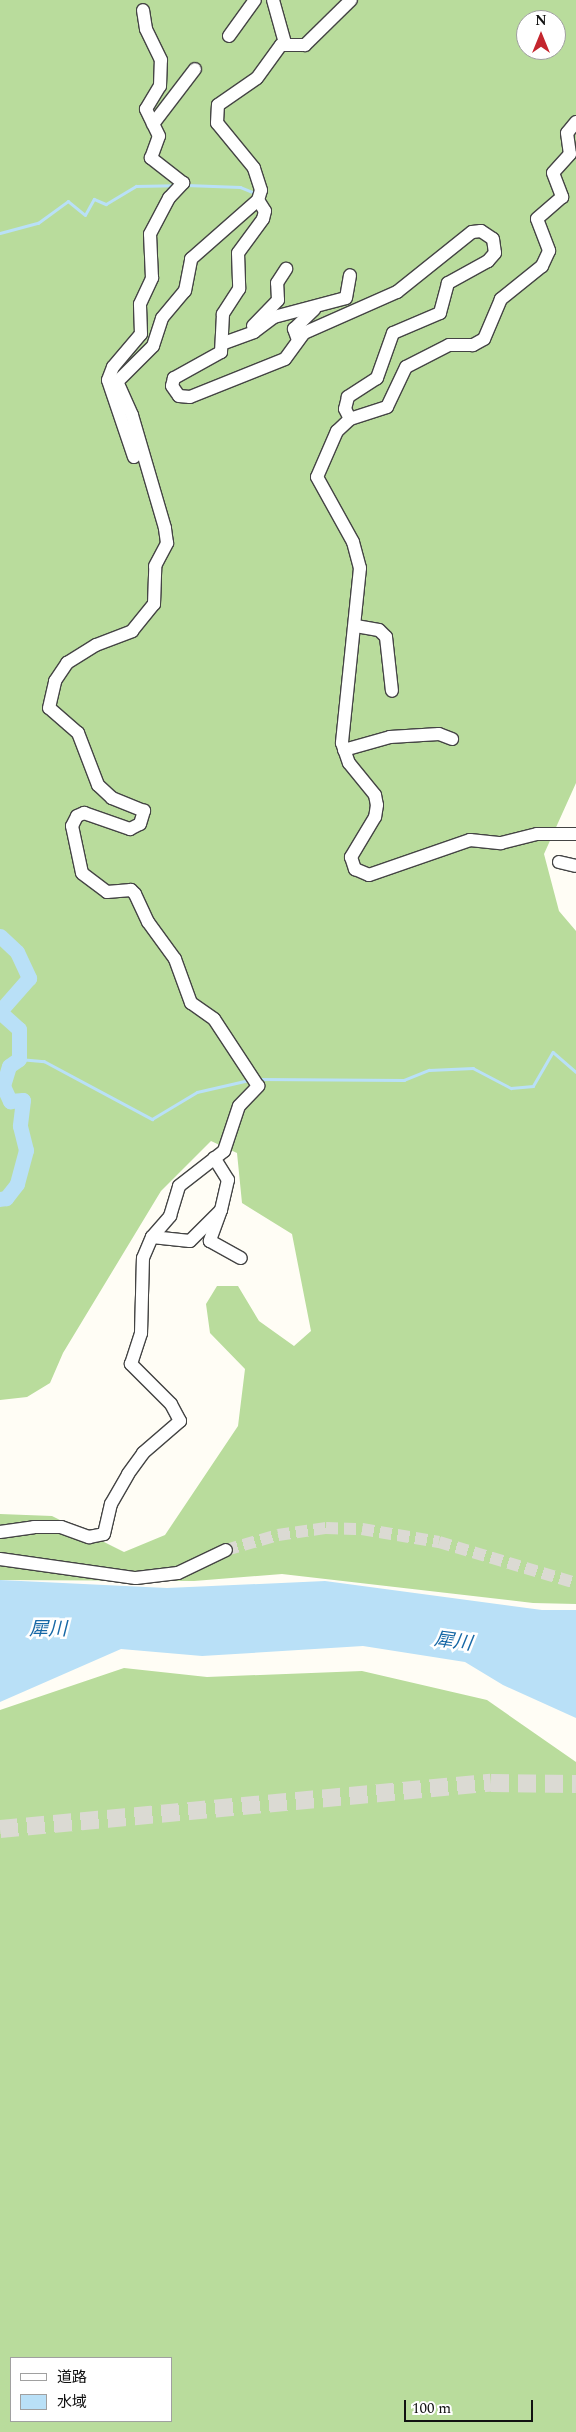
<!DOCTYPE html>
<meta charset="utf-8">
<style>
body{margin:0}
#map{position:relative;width:576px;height:2432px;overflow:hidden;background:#fffdf5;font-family:Spectral,"Noto Sans JP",serif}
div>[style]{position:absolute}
.forest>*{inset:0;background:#b9dc9c}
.water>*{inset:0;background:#b9e0f7}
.stream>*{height:2.5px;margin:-1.25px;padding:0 1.25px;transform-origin:1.25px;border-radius:1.25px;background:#b9e0f7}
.river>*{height:15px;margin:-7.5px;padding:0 7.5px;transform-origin:7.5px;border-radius:7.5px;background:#b9e0f7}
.minor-tunnel>*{height:12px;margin-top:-6px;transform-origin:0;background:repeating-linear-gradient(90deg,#dbdad3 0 12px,transparent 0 18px)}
.highway-tunnel>*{height:18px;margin-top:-9px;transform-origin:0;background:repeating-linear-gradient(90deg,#dbdad3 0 18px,transparent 0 27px)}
.roads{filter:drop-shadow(1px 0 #444) drop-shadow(-1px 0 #444) drop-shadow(0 1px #444) drop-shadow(0 -1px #444)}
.minor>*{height:12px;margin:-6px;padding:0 6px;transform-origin:6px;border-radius:6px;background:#fff}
span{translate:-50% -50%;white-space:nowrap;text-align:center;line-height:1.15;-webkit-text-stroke:5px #fff;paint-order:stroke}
.water-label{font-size:19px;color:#1768a6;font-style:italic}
.legend{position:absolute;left:10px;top:2357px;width:162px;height:65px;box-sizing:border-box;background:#fff;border:1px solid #a0a0a0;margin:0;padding:6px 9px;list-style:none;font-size:15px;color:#111}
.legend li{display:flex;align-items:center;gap:10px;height:25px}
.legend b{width:25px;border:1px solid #a0a0a0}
.north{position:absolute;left:516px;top:10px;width:50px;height:50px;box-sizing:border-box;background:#fff;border:1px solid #a0a0a0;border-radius:50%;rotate:0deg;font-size:14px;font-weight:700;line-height:20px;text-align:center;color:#111}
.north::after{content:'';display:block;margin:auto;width:18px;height:22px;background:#c4262e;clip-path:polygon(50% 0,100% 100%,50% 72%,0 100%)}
.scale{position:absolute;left:404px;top:2400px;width:129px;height:22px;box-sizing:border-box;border:2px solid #111;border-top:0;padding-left:6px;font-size:15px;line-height:18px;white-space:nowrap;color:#111;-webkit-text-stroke:4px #fff;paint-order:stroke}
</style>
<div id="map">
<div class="forest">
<div style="clip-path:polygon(evenodd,0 0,576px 0,576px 783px,544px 854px,559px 911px,576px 931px,576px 1604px,533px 1603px,282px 1574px,194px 1581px,0 1580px,0 1514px,52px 1516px,124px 1552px,165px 1535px,238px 1426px,245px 1369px,210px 1333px,206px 1304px,217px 1286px,238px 1286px,259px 1321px,294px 1346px,311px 1331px,292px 1234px,242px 1203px,237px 1153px,211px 1141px,161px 1191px,63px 1353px,50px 1383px,27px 1397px,0 1400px,0 0,526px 20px,556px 20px,556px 50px,526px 50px,526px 20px)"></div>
<div style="clip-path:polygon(evenodd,124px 1668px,207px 1677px,362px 1671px,487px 1700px,576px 1762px,576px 2432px,0 2432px,0 1710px,124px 1668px,11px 2358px,171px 2358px,171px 2421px,11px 2421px,11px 2358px)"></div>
</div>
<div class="water">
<div style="clip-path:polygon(0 1580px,167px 1588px,325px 1581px,542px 1610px,576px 1610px,576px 1718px,503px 1685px,465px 1662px,363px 1646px,202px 1656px,121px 1649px,0 1702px)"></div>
</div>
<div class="stream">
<div style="left:186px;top:185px;width:54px;rotate:2.1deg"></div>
<div style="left:240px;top:187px;width:16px;rotate:22deg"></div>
<div style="left:0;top:233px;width:39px;rotate:-15deg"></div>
<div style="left:38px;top:223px;width:37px;rotate:-36deg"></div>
<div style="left:68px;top:201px;width:22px;rotate:39deg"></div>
<div style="left:85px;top:215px;width:18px;rotate:-61deg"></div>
<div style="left:94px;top:199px;width:13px;rotate:23deg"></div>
<div style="left:106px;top:204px;width:35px;rotate:-31deg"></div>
<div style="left:136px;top:186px;width:39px;rotate:-1deg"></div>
<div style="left:19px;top:1059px;width:25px;rotate:5deg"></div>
<div style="left:44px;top:1061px;width:123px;rotate:28.2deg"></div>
<div style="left:152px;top:1119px;width:52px;rotate:-31deg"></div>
<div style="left:197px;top:1092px;width:53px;rotate:-13deg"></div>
<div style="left:259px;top:1079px;width:145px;rotate:0.4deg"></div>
<div style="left:404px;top:1080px;width:27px;rotate:-22deg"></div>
<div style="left:429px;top:1070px;width:44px;rotate:-2.6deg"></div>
<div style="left:473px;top:1068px;width:43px;rotate:27.8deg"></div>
<div style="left:511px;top:1088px;width:22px;rotate:-5deg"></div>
<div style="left:533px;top:1086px;width:39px;rotate:-60deg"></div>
<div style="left:553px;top:1052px;width:30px;rotate:41deg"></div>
</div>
<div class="river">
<div style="left:0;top:936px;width:23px;rotate:43deg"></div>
<div style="left:17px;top:952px;width:29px;rotate:65deg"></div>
<div style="left:29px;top:978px;width:44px;rotate:131.3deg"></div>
<div style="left:0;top:1012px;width:25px;rotate:42deg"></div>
<div style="left:19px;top:1029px;width:30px;rotate:90deg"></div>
<div style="left:19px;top:1059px;width:12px;rotate:145deg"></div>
<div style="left:9px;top:1066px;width:21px;rotate:107deg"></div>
<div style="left:3px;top:1086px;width:17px;rotate:65deg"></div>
<div style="left:10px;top:1101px;width:13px;rotate:-4deg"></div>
<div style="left:23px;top:1100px;width:26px;rotate:97deg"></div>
<div style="left:20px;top:1126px;width:25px;rotate:76deg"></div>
<div style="left:26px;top:1150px;width:35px;rotate:105deg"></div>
<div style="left:17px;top:1184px;width:18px;rotate:128deg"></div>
<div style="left:6px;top:1198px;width:6px;rotate:171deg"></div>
</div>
<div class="minor-tunnel">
<div style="left:226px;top:1550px;width:54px;rotate:-16.1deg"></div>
<div style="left:278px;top:1535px;width:49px;rotate:-8.3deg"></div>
<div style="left:326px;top:1528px;width:36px;rotate:2deg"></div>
<div style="left:362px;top:1529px;width:78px;rotate:9.6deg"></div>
<div style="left:439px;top:1542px;width:143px;rotate:16.7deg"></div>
</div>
<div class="highway-tunnel">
<div style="left:0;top:1829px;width:493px;rotate:-5.4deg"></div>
<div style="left:491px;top:1783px;width:85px;rotate:0.7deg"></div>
</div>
<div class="roads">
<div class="minor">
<div style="left:273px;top:0;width:45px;rotate:74.4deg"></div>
<div style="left:229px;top:36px;width:44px;rotate:-54.2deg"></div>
<div style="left:576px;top:122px;width:14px;rotate:129deg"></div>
<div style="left:567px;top:133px;width:21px;rotate:82deg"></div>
<div style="left:570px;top:154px;width:25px;rotate:132deg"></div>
<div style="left:553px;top:173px;width:26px;rotate:69deg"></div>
<div style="left:562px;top:197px;width:33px;rotate:139deg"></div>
<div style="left:537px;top:219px;width:34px;rotate:69deg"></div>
<div style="left:549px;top:251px;width:17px;rotate:115deg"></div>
<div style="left:542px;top:266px;width:53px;rotate:141.2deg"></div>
<div style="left:501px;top:299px;width:43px;rotate:113deg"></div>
<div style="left:484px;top:339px;width:13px;rotate:151deg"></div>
<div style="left:473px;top:345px;width:24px;rotate:180deg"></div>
<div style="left:449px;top:345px;width:48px;rotate:152.9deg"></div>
<div style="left:406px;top:367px;width:44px;rotate:115.4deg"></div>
<div style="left:387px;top:407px;width:39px;rotate:162deg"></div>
<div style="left:350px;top:419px;width:18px;rotate:137deg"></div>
<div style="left:337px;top:431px;width:50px;rotate:113.5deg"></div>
<div style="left:317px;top:477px;width:74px;rotate:61deg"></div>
<div style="left:353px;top:542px;width:27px;rotate:75deg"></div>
<div style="left:360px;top:568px;width:176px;rotate:95.9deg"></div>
<div style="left:342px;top:743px;width:21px;rotate:71deg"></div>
<div style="left:349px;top:763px;width:41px;rotate:50.9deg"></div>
<div style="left:375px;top:795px;width:10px;rotate:79deg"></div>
<div style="left:377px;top:805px;width:12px;rotate:99deg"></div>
<div style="left:375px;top:817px;width:47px;rotate:121deg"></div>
<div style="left:351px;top:857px;width:13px;rotate:72deg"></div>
<div style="left:355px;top:869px;width:15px;rotate:23deg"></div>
<div style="left:369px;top:875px;width:107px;rotate:-19.1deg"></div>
<div style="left:470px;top:840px;width:31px;rotate:6deg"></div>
<div style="left:501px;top:843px;width:37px;rotate:-14deg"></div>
<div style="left:537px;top:834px;width:39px"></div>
<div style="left:153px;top:124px;width:69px;rotate:-52.6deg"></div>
<div style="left:258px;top:200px;width:13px;rotate:58deg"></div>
<div style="left:265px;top:211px;width:8px;rotate:104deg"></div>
<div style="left:263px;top:219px;width:42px;rotate:126.3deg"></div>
<div style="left:238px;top:253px;width:36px;rotate:88deg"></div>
<div style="left:239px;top:289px;width:30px;rotate:123deg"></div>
<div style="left:223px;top:314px;width:38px;rotate:93deg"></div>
<div style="left:221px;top:352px;width:54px;rotate:151deg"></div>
<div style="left:174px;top:378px;width:8px;rotate:104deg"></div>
<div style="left:172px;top:386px;width:12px;rotate:55deg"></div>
<div style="left:179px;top:396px;width:11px;rotate:5deg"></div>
<div style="left:190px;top:397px;width:102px;rotate:-21.8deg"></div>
<div style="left:285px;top:359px;width:32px;rotate:-54deg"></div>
<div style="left:304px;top:333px;width:102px;rotate:-23.8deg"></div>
<div style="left:397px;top:292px;width:96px;rotate:-38.7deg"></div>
<div style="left:472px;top:232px;width:9px;rotate:-6deg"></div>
<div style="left:481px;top:231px;width:14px;rotate:34deg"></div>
<div style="left:493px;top:239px;width:14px;rotate:82deg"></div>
<div style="left:495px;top:253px;width:11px;rotate:131deg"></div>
<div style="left:488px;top:261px;width:46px;rotate:151.2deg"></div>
<div style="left:448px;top:283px;width:31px;rotate:105deg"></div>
<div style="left:440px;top:313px;width:51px;rotate:156.9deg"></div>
<div style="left:393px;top:333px;width:48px;rotate:109.6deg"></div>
<div style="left:377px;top:378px;width:35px;rotate:147deg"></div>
<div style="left:348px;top:397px;width:12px;rotate:104deg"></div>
<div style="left:345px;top:409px;width:11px;rotate:63deg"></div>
<div style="left:253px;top:326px;width:36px;rotate:-46deg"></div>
<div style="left:278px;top:300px;width:17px;rotate:-93deg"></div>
<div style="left:277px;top:283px;width:17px;rotate:-57deg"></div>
<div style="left:298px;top:340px;width:12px;rotate:-110deg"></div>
<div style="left:294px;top:329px;width:28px;rotate:-44deg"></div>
<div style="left:224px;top:343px;width:32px;rotate:-20deg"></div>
<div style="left:254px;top:332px;width:25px;rotate:-37deg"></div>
<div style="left:274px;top:317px;width:74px;rotate:-14.8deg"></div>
<div style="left:346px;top:298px;width:23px;rotate:-80deg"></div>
<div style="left:134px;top:457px;width:81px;rotate:-108.7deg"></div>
<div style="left:108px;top:380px;width:14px;rotate:-69deg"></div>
<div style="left:113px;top:367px;width:43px;rotate:-49.7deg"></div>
<div style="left:141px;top:334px;width:30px;rotate:-92deg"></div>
<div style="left:140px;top:304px;width:29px;rotate:-65deg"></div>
<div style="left:152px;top:278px;width:44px;rotate:-92.6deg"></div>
<div style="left:150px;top:234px;width:41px;rotate:-62.2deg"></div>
<div style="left:169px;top:198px;width:21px;rotate:-47deg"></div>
<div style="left:183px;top:183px;width:41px;rotate:-142deg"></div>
<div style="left:151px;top:158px;width:23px;rotate:-70deg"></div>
<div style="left:159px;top:136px;width:30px;rotate:-116deg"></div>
<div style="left:146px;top:109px;width:27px;rotate:-59deg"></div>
<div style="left:160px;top:86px;width:26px;rotate:-88deg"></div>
<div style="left:161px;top:60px;width:34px;rotate:-116deg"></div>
<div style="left:146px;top:29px;width:19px;rotate:-99deg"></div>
<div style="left:356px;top:626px;width:23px;rotate:10deg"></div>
<div style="left:379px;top:630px;width:10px;rotate:45deg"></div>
<div style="left:386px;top:637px;width:54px;rotate:83.7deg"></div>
<div style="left:344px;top:750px;width:48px;rotate:-15.8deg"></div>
<div style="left:390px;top:737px;width:49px;rotate:-3.5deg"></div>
<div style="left:439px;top:734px;width:14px;rotate:21deg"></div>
<div style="left:559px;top:862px;width:17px;rotate:13deg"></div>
<div style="left:221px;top:1210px;width:33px;rotate:110deg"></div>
<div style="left:210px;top:1241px;width:35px;rotate:29deg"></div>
<div style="left:152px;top:1237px;width:38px;rotate:6deg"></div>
<div style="left:190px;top:1241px;width:44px;rotate:-45deg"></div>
<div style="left:221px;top:1210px;width:31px;rotate:-77deg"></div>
<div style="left:228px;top:1180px;width:26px;rotate:-122deg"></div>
<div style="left:0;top:1532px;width:34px;rotate:-8deg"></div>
<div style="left:34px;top:1527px;width:27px"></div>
<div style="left:61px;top:1527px;width:30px;rotate:20deg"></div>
<div style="left:89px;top:1537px;width:15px;rotate:-11deg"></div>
<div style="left:104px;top:1534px;width:31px;rotate:-77deg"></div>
<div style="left:111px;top:1504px;width:34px;rotate:-60deg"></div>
<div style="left:128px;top:1474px;width:26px;rotate:-54deg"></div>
<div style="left:143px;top:1453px;width:49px;rotate:-40.9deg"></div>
<div style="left:180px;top:1421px;width:19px;rotate:-118deg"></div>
<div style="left:171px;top:1404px;width:57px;rotate:-135deg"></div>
<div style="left:131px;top:1364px;width:33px;rotate:-72deg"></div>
<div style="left:141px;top:1333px;width:75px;rotate:-88.5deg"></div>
<div style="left:143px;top:1258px;width:23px;rotate:-67deg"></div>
<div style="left:152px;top:1237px;width:28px;rotate:-49deg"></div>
<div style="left:170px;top:1216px;width:31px;rotate:-73deg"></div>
<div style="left:179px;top:1186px;width:57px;rotate:-37.9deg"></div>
<div style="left:224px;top:1151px;width:47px;rotate:-71.6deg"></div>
<div style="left:239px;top:1106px;width:28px;rotate:-46deg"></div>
<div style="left:258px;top:1086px;width:80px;rotate:-123.3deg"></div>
<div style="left:214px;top:1019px;width:28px;rotate:-145deg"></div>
<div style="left:191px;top:1003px;width:47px;rotate:-110deg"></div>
<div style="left:175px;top:959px;width:46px;rotate:-126.1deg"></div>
<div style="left:148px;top:922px;width:31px;rotate:-115deg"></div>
<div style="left:135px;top:894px;width:6px;rotate:-135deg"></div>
<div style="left:131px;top:890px;width:24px;rotate:175deg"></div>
<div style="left:107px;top:892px;width:31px;rotate:-143deg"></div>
<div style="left:82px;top:873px;width:48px;rotate:-102deg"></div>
<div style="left:72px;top:826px;width:11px;rotate:-63deg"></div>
<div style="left:77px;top:816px;width:8px;rotate:-23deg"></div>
<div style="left:84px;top:813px;width:49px;rotate:19.2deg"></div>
<div style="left:130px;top:829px;width:11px;rotate:-27deg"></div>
<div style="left:140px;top:824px;width:14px;rotate:-73deg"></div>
<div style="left:144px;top:811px;width:35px;rotate:-158deg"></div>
<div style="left:112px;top:798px;width:19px;rotate:-137deg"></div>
<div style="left:98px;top:785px;width:56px;rotate:-111deg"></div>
<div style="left:78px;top:733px;width:38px;rotate:-139deg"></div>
<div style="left:49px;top:708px;width:28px;rotate:-77deg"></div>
<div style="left:55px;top:681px;width:22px;rotate:-56deg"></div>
<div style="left:67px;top:663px;width:34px;rotate:-32deg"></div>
<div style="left:96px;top:645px;width:39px;rotate:-21deg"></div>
<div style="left:132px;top:631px;width:35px;rotate:-51deg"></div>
<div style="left:154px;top:604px;width:38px;rotate:-88deg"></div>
<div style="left:155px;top:566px;width:26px;rotate:-62deg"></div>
<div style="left:167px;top:543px;width:15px;rotate:-98deg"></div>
<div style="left:165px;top:528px;width:118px;rotate:-106.3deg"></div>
<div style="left:132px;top:415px;width:36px;rotate:-114deg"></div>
<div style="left:117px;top:382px;width:51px;rotate:-45deg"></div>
<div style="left:153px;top:346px;width:29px;rotate:-72deg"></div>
<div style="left:162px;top:318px;width:35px;rotate:-50deg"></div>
<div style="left:185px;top:291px;width:33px;rotate:-79deg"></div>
<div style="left:191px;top:259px;width:89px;rotate:-41.4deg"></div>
<div style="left:258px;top:200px;width:10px;rotate:-73deg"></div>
<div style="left:261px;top:190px;width:23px;rotate:-108deg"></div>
<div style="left:254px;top:168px;width:58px;rotate:-129.4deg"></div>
<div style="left:217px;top:123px;width:18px;rotate:-87deg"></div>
<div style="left:218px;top:105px;width:47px;rotate:-34.7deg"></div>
<div style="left:257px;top:78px;width:41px;rotate:-54deg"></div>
<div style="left:281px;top:45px;width:24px"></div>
<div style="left:305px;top:45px;width:64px;rotate:-44.4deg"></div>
<div style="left:0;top:1559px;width:137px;rotate:8deg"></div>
<div style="left:136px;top:1578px;width:42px;rotate:-6.8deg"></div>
<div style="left:178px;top:1573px;width:53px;rotate:-25.6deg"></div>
</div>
</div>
<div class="water-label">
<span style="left:48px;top:1630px">犀川</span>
<span style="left:453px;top:1642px;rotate:8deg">犀川</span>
</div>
<ul class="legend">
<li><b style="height:6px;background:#fff"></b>道路</li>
<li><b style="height:14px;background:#b9e0f7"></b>水域</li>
</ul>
<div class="north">N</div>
<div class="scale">100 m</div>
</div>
